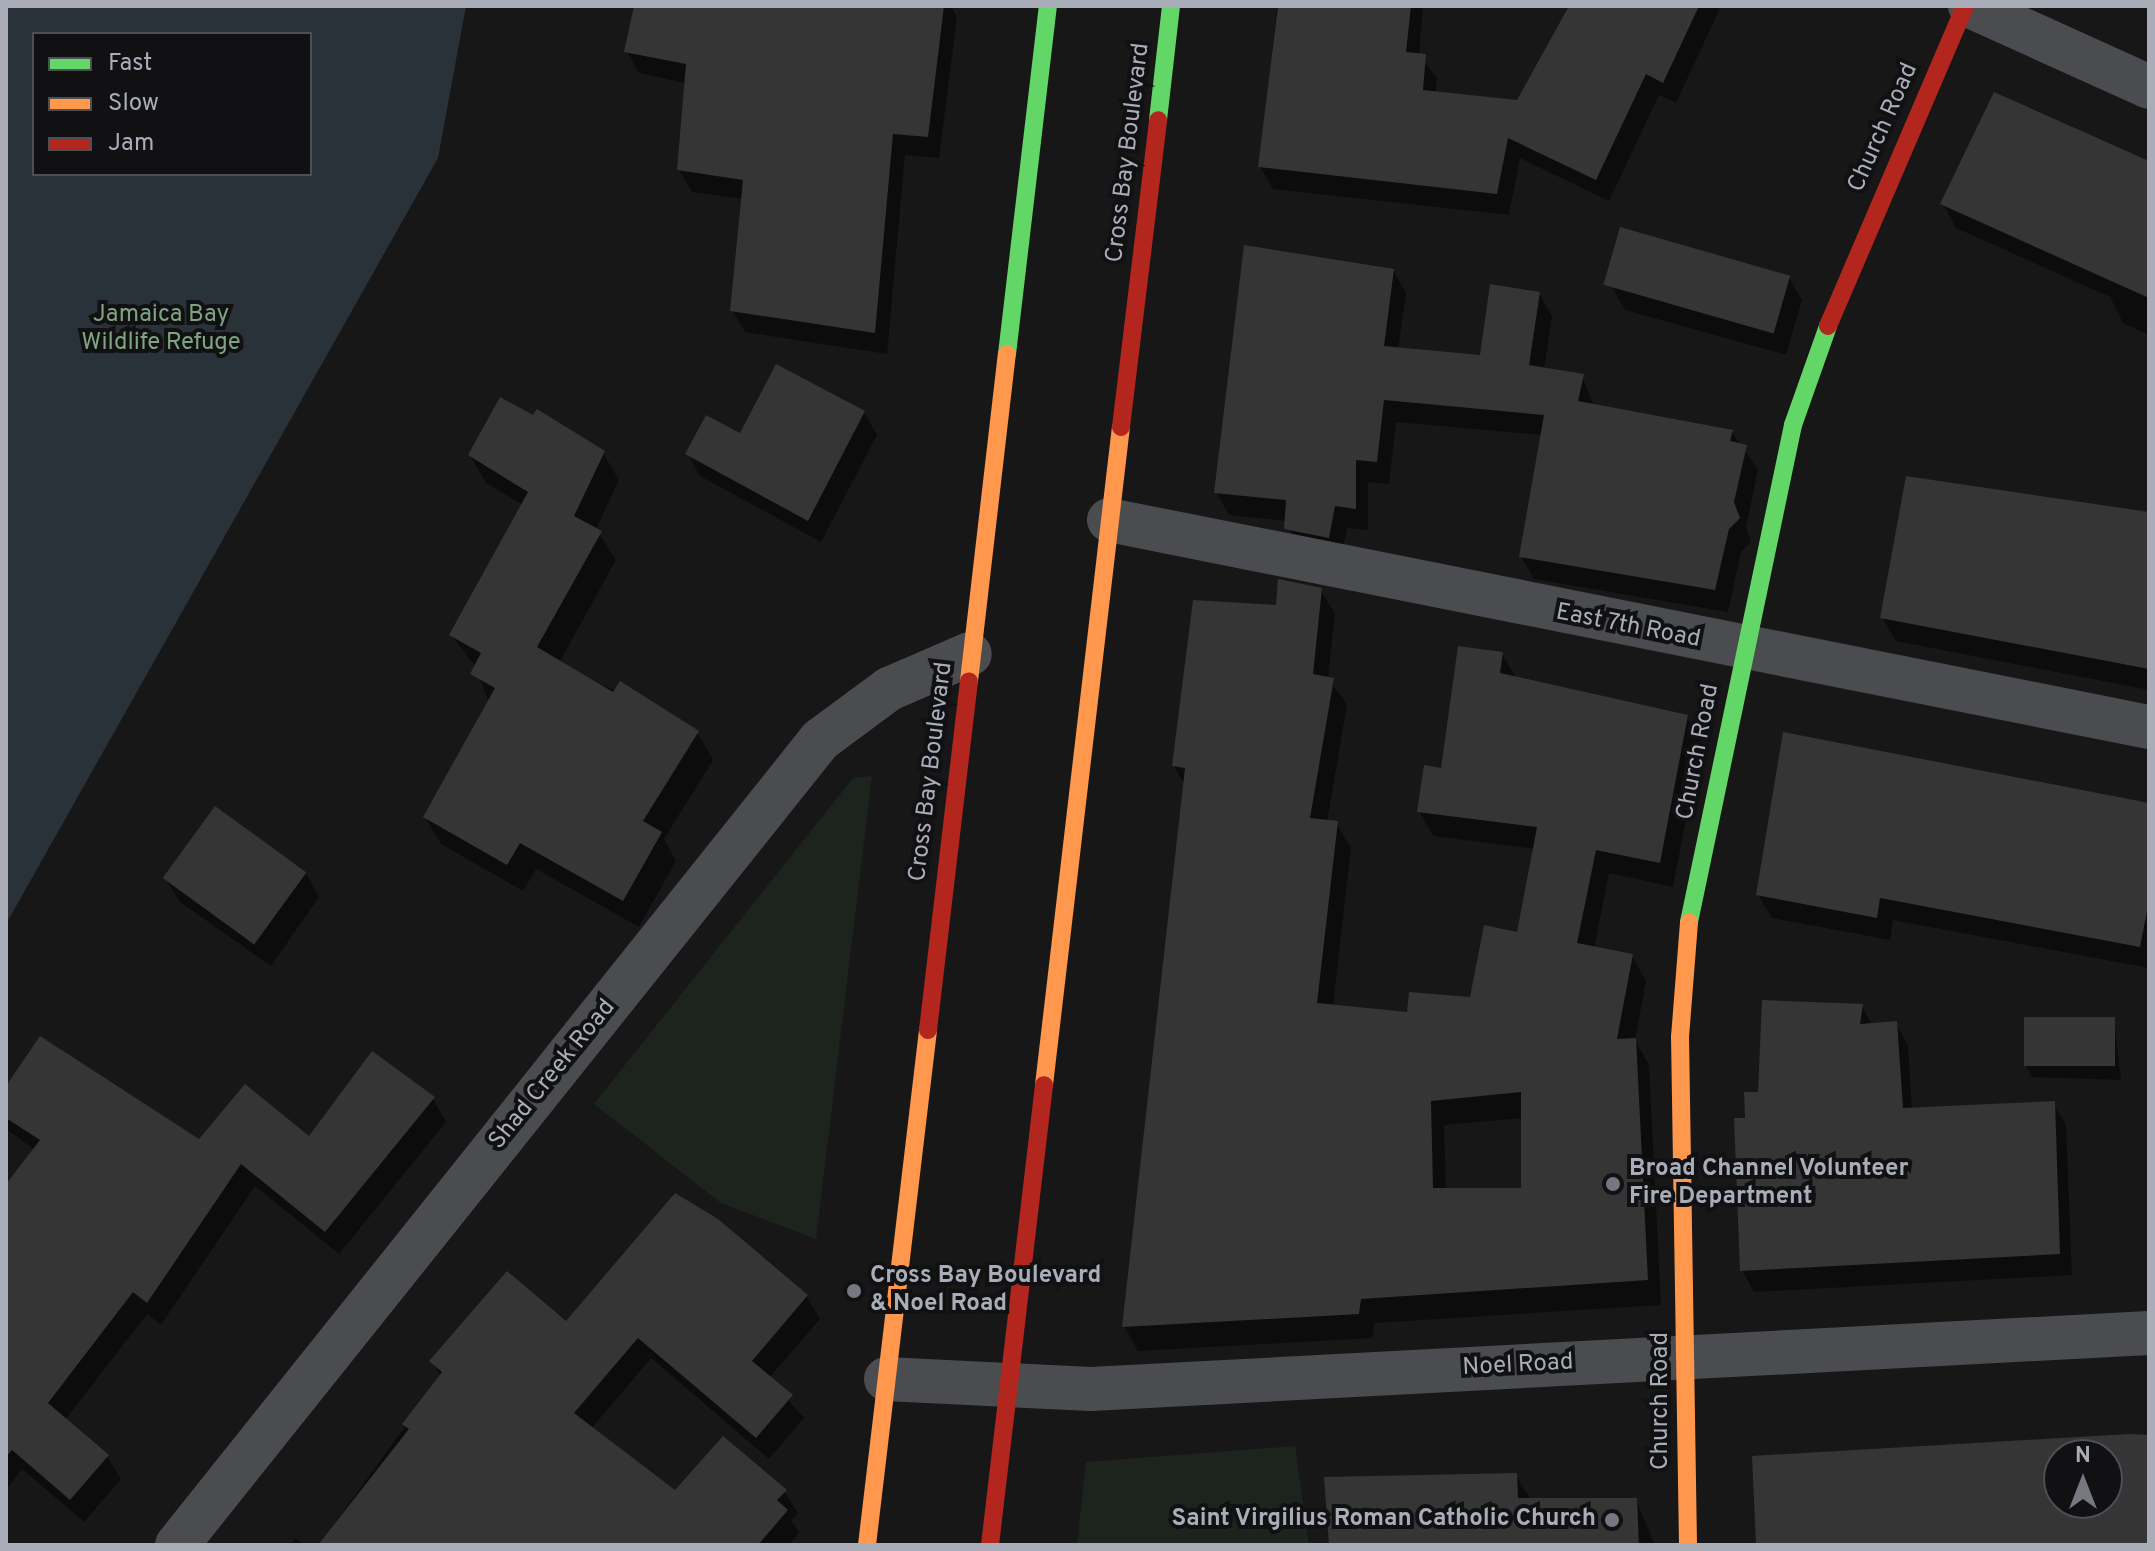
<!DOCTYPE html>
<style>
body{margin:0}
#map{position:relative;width:2155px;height:1551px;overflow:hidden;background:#171717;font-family:Overpass,sans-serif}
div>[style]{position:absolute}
.green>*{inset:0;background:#1d241e}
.water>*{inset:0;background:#2a3239}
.shadow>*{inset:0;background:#0007}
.building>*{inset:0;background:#353536;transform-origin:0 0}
.street>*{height:44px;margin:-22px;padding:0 22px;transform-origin:22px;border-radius:22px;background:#4b4c50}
.fast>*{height:18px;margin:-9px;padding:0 9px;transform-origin:9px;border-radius:9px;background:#63d668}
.slow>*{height:18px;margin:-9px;padding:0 9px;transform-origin:9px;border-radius:9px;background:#ff974d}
.jam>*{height:18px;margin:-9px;padding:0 9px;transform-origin:9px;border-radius:9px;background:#b3261e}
.dots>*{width:22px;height:22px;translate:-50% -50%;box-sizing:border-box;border:4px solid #111113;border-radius:50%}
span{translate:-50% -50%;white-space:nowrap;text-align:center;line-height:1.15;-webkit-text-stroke:8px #111113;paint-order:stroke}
.street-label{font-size:24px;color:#a8adb8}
.park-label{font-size:24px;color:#7fa381}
.poi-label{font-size:24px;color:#a8adb8;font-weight:700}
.left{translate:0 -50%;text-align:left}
.right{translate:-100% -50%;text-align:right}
.frame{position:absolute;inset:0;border:8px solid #a8adb8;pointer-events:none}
.legend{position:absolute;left:32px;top:32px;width:280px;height:144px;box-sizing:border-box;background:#111113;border:2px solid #4d4f55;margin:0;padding:10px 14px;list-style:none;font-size:24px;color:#a8adb8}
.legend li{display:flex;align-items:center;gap:16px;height:40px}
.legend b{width:40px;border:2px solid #4d4f55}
.north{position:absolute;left:2043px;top:1439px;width:80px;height:80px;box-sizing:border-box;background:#111113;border:2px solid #4d4f55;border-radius:50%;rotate:0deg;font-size:22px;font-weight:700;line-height:32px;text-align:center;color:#a8adb8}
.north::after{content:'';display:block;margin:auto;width:28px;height:36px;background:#757880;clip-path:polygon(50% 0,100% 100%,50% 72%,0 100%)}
</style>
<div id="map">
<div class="green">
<div style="clip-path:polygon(872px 776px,816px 1239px,721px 1203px,594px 1104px,853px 778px)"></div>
<div style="clip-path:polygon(1295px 1446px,1309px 1545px,1077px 1545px,1086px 1462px)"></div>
</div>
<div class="water">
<div style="clip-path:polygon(evenodd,6px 6px,466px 6px,438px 158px,6px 924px,6px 6px,34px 34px,310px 34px,310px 174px,34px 174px,34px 34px)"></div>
</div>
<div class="shadow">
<div style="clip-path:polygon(636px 6px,951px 6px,957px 17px,939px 158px,905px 155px,887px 354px,745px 332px,732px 310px,743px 199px,692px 192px,679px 170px,686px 83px,639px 73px,627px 52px)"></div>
<div style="clip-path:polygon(1277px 6px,1423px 6px,1419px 56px,1437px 78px,1436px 94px,1519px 102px,1569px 6px,1721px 6px,1676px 103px,1659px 95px,1609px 201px,1520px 158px,1509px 215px,1273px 189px,1260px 167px)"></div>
<div style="clip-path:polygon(2149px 162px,2149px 335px,2123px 323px,2110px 297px,1956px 228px,1943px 204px)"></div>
<div style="clip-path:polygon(1393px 270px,1406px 293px,1398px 350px,1482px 357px,1539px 293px,1552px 316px,1544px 370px,1582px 376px,1594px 406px,1732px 432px,1758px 470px,1746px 527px,1751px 542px,1741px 552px,1728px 612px,1534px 579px,1521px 556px,1542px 435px,1396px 422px,1389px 484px,1368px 482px,1368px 530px,1347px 528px,1341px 560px,1299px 552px,1286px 521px,1229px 515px,1216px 492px)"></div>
<div style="clip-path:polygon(1788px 276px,1802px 300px,1786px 355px,1625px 310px,1611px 286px)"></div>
<div style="clip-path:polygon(864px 412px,877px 435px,821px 542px,700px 476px,687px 453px)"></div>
<div style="clip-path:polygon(603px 453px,619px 480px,596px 529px,616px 560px,559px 663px,697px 732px,713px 760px,664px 839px,676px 861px,639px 927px,536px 869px,523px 891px,441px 844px,425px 817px,488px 701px,476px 667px,451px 635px,523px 505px,486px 483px,470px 455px)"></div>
<div style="clip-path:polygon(2042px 496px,2149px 514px,2149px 690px,1896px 641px,1882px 617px)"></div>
<div style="clip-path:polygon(evenodd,1321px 590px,1335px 614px,1328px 679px,1347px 704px,1327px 822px,1336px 823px,1351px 848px,1333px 1006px,1409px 1015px,1472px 999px,1519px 934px,1535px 849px,1433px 836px,1419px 811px,1502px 654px,1516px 678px,1687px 717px,1701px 742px,1673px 887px,1609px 873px,1594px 949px,1632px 956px,1646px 981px,1635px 1040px,1649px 1065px,1661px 1305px,1374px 1323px,1373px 1338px,1138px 1351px,1124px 1326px,1185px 786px,1174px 766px,1277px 607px,1321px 590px,1523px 1118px,1523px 1190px,1446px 1190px,1444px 1125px,1523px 1118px)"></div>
<div style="clip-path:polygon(2149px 804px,2149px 968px,1893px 920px,1890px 940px,1772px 918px,1758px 895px)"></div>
<div style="clip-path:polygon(306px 873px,319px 897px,271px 966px,180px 902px,166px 879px)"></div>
<div style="clip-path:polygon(1862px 1006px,1872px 1025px,1896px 1024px,1908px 1045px,1912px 1109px,2053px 1103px,2066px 1125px,2072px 1275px,1754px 1292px,1742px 1270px,1747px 1120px,1760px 1094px)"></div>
<div style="clip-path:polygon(2114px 1019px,2121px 1080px,2032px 1077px,2026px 1066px)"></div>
<div style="clip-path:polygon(6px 1090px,200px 1141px,309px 1138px,433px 1099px,446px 1122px,339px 1254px,255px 1186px,161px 1325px,147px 1314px,65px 1420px,107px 1456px,121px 1479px,84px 1522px,22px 1469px,6px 1490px,6px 1187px,35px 1150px,6px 1129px)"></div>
<div style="clip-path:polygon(717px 1221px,807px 1297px,820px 1319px,769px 1378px,804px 1418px,769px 1459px,651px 1358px,591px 1429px,675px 1493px,785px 1492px,798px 1514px,791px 1520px,799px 1533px,789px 1545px,319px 1545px,441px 1377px,432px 1361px,566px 1324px)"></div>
<div style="clip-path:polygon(1516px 1475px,1531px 1500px,1636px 1500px,1655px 1545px,1331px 1545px)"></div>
<div style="clip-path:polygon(296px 1538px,304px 1545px,291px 1545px)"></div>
</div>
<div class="building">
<div style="clip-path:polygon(634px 6px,944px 6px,928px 137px,893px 134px,875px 333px,730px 311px,743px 180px,677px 170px,686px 64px,624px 52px)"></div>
<div style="clip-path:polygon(1278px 6px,1411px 6px,1406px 52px,1426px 54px,1423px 90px,1517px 100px,1569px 6px,1699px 6px,1663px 83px,1646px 74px,1596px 180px,1508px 138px,1497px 194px,1258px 167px)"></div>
<div style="clip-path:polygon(1994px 92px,2149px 161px,2149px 298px,1940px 204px)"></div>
<div style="left:1620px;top:227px;width:177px;height:60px;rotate:16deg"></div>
<div style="clip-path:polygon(1244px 245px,1394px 269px,1384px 346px,1480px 355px,1490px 284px,1540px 292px,1529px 365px,1584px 374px,1578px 401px,1733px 430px,1730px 441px,1747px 445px,1734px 502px,1740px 518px,1729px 529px,1715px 590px,1519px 557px,1544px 415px,1384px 400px,1377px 462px,1356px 460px,1356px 509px,1335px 506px,1329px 538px,1284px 529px,1286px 500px,1214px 493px)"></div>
<div style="clip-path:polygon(776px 364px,865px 411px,808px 521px,685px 454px,706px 415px,740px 433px)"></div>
<div style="clip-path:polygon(500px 397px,533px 415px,537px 409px,605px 451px,574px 516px,602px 531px,537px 647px,613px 692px,620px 681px,699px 731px,643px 821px,662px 832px,623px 901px,520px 843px,507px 865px,423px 817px,495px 688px,470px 674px,481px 653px,449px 635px,528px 492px,468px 455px)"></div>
<div style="clip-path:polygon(1906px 476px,2149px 512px,2149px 669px,1880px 618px)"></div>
<div style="clip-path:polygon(evenodd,1278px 579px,1322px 588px,1313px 674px,1334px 678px,1310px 818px,1338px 821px,1317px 1003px,1407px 1012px,1409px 992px,1470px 997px,1484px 925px,1517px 932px,1537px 827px,1417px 812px,1424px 765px,1441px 768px,1458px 646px,1503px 652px,1500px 673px,1688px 715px,1660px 863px,1596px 850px,1577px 943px,1633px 954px,1617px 1039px,1636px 1038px,1648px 1280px,1361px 1299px,1359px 1314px,1122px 1327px,1185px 768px,1172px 766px,1193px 600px,1276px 605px,1278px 579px,1521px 1092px,1521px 1188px,1433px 1188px,1431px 1101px,1521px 1092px)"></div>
<div style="clip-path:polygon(1783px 732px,2149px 803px,2149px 901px,2140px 947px,1880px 898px,1877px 918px,1756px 895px)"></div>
<div style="left:215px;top:806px;width:113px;height:89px;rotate:36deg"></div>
<div style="clip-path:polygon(1762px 1000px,1863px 1004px,1860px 1024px,1897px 1021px,1903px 1108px,2055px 1101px,2060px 1254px,1740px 1271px,1734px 1118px,1745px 1118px,1744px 1092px,1758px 1092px)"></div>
<div style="left:2024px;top:1017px;width:91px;height:49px"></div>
<div style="clip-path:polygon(40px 1036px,199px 1139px,245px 1084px,309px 1136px,372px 1051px,435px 1097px,325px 1232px,241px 1164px,147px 1303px,133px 1292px,48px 1403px,109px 1455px,70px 1500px,12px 1450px,6px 1457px,6px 1184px,40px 1140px,6px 1118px,6px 1086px)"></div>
<div style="clip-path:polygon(675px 1193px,718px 1219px,808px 1295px,752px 1361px,793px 1395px,756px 1438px,638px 1338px,574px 1413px,675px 1490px,723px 1436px,787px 1490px,777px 1500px,788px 1510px,758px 1545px,318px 1545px,409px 1429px,402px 1424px,442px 1372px,429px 1361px,507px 1271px,566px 1321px)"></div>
<div style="clip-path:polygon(evenodd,2129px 1434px,2149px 1435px,2149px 1545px,1756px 1545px,1752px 1456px,2129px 1434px,2059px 1455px,2107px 1455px,2107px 1503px,2059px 1503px,2059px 1455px)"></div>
<div style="clip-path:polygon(1517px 1473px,1518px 1498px,1637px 1498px,1639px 1545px,1329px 1545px,1324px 1477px)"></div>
</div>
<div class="street">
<div style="left:1970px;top:6px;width:196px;rotate:24.3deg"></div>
<div style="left:1109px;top:520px;width:1060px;rotate:11.26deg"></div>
<div style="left:886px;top:1379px;width:205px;rotate:2.8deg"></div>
<div style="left:1091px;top:1389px;width:1059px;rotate:-3.03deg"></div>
<div style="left:177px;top:1545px;width:1030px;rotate:-51.38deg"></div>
<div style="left:820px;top:740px;width:86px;rotate:-36.5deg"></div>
<div style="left:889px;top:689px;width:88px;rotate:-23.4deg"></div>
</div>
<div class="fast">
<div style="left:1158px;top:120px;width:115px;rotate:-83.5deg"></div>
<div style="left:1007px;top:354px;width:350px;rotate:-83.3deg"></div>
<div style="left:1689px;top:922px;width:508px;rotate:-78.18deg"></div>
<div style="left:1793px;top:425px;width:105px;rotate:-70.5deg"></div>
</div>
<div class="slow">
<div style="left:969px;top:681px;width:329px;rotate:-83.4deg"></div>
<div style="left:1044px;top:1085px;width:662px;rotate:-83.33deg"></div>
<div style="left:867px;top:1545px;width:519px;rotate:-83.24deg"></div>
<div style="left:1688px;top:1545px;width:508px;rotate:-90.9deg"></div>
<div style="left:1680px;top:1037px;width:115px;rotate:-85.5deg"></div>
</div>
<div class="jam">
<div style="left:1828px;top:326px;width:348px;rotate:-66.8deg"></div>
<div style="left:1121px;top:427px;width:309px;rotate:-83.1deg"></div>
<div style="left:928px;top:1030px;width:351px;rotate:-83.3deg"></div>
<div style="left:990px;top:1545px;width:463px;rotate:-83.3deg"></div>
</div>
<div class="dots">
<div style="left:1613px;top:1184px;background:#757880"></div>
<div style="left:854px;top:1291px;background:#757880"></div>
<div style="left:1612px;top:1520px;background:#757880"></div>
</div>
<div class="street-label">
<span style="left:1884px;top:128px;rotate:-66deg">Church Road</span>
<span style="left:1129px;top:153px;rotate:-83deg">Cross Bay Boulevard</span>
<span style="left:1628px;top:627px;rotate:11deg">East 7th Road</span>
<span style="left:1699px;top:752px;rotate:-79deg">Church Road</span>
<span style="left:932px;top:772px;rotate:-83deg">Cross Bay Boulevard</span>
<span style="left:553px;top:1075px;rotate:-51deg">Shad Creek Road</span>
<span style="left:1518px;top:1366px;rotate:-3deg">Noel Road</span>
<span style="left:1662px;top:1401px;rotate:-90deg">Church Road</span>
</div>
<div class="park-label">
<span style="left:161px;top:330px">Jamaica Bay<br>Wildlife Refuge</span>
</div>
<div class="poi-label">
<span class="left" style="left:1629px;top:1184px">Broad Channel Volunteer<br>Fire Department</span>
<span class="left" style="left:870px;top:1291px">Cross Bay Boulevard<br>&amp; Noel Road</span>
<span class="right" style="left:1596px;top:1520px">Saint Virgilius Roman Catholic Church</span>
</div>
<div class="frame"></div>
<ul class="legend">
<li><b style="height:10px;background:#63d668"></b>Fast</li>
<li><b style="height:10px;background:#ff974d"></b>Slow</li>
<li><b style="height:10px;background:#b3261e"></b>Jam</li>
</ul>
<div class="north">N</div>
</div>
